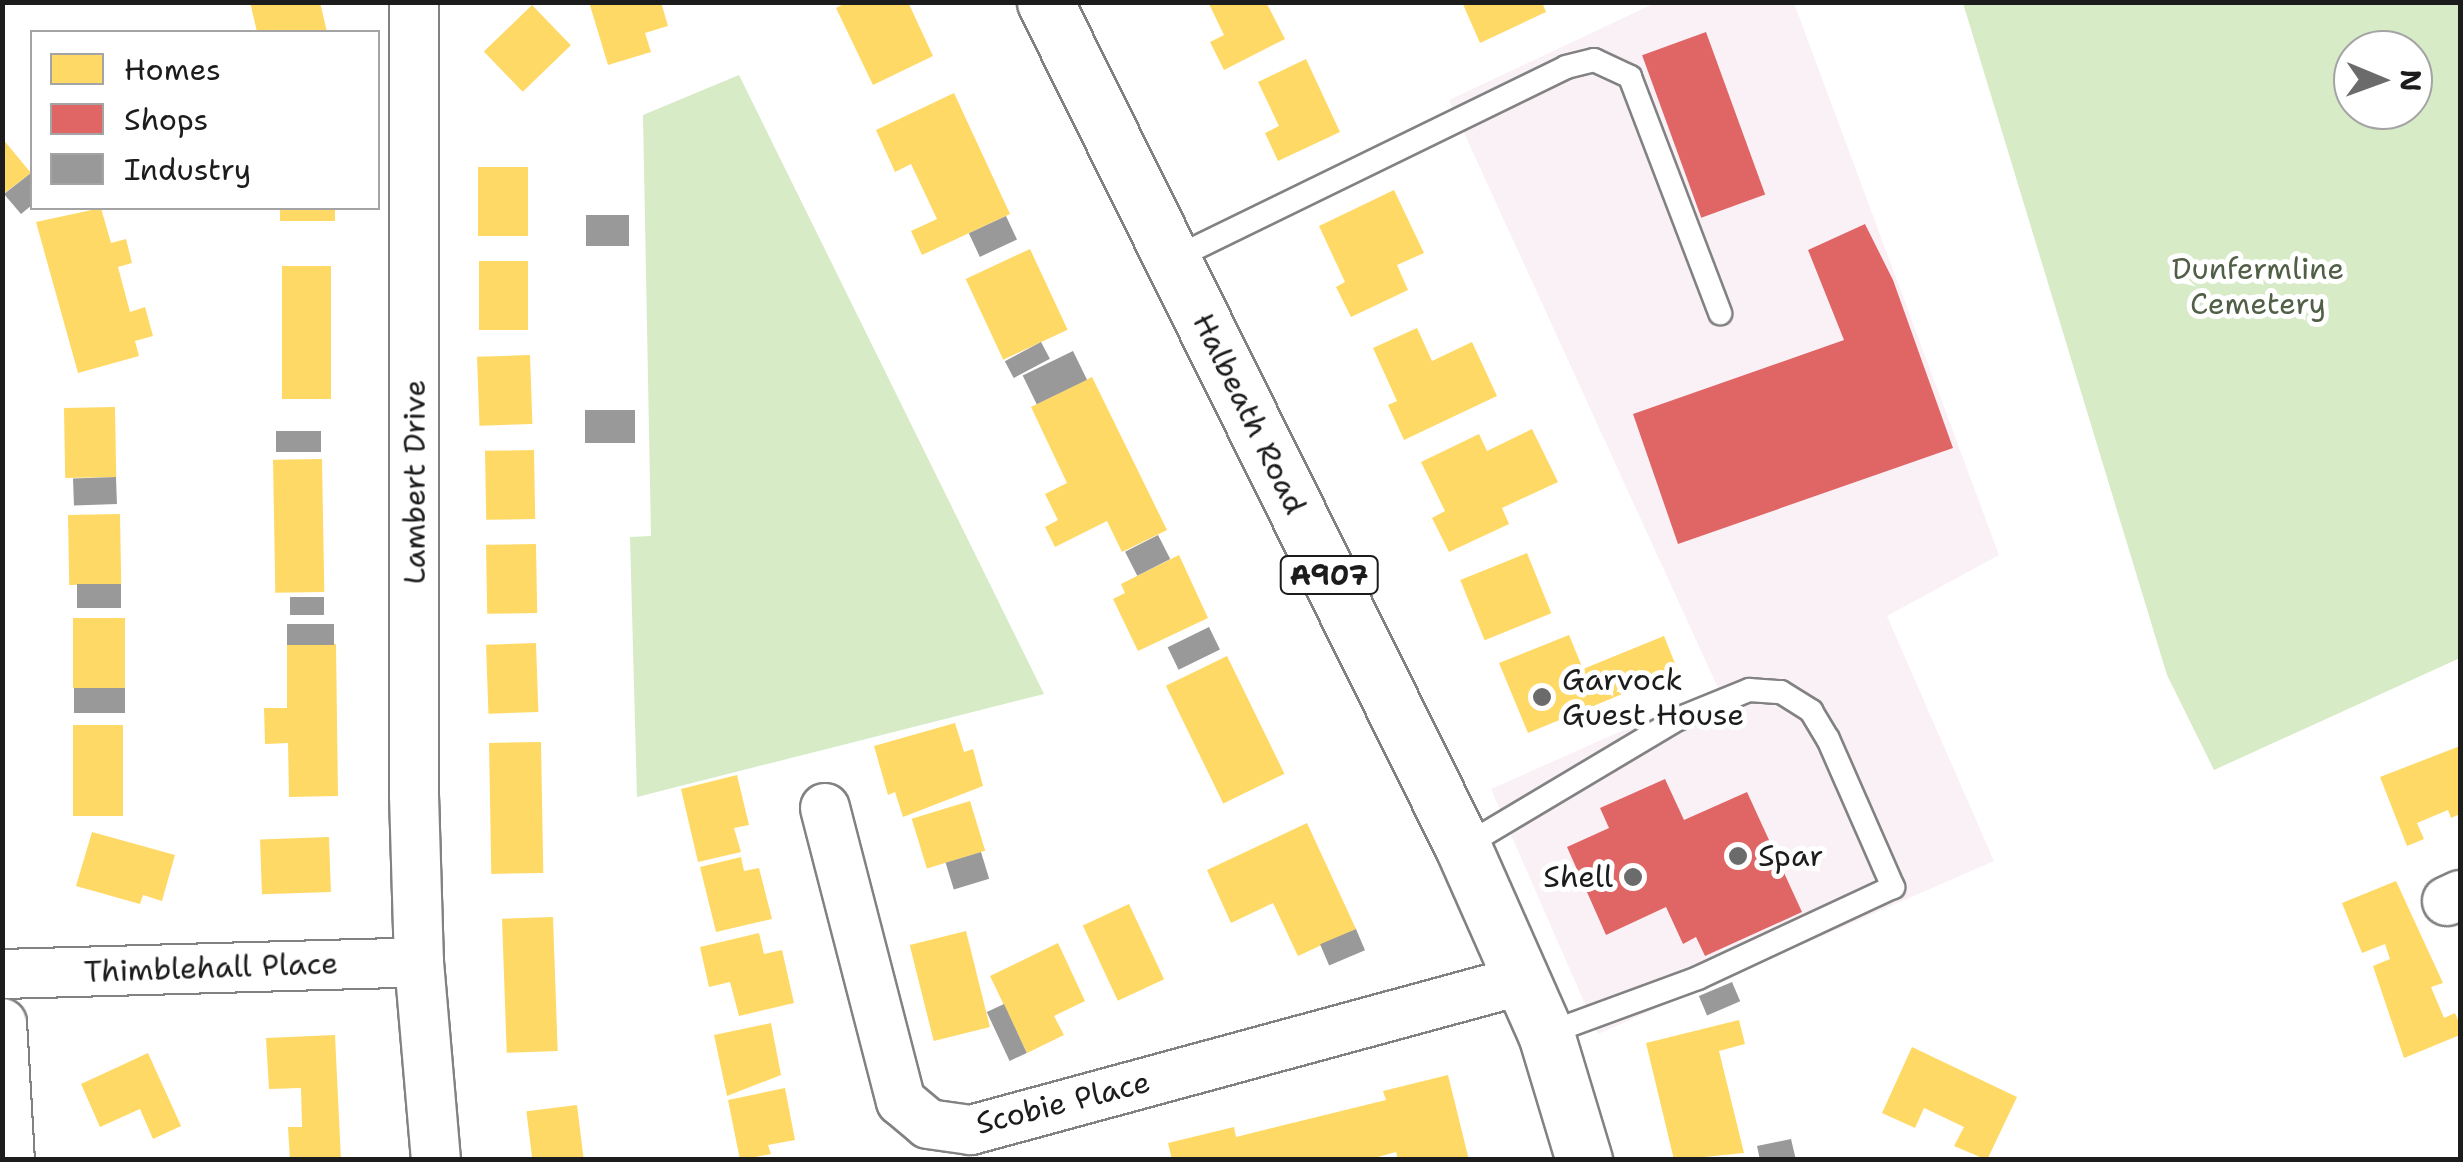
<!DOCTYPE html>
<style>
body{margin:0}
#map{position:relative;width:2463px;height:1162px;overflow:hidden;background:#fff;font-family:"Shantell Sans",sans-serif}
div>[style]{position:absolute}
.built>*{inset:0;background:#faf1f6}
.green>*{inset:0;background:#d6ebc6}
.homes>*{inset:0;background:#ffd966;transform-origin:0 0}
.shops>*{inset:0;background:#e06666;transform-origin:0 0}
.industry>*{inset:0;background:#999;transform-origin:0 0}
.roads{filter:drop-shadow(2px 0 #828282) drop-shadow(-2px 0 #828282) drop-shadow(0 2px #828282) drop-shadow(0 -2px #828282)}
.service>*{height:22px;margin:-11px;padding:0 11px;transform-origin:11px;border-radius:11px;background:#fff}
.minor>*{height:48px;margin:-24px;padding:0 24px;transform-origin:24px;border-radius:24px;background:#fff}
.primary>*{height:55px;margin:-27.5px;padding:0 27.5px;transform-origin:27.5px;border-radius:27.5px;background:#fff}
.dots>*{width:28px;height:28px;translate:-50% -50%;box-sizing:border-box;border:5px solid #fff;border-radius:50%}
span{translate:-50% -50%;white-space:nowrap;text-align:center;line-height:1.15;-webkit-text-stroke:10px #fff;paint-order:stroke}
.shield-label span{padding:2px 8px;background:#fff;border:2px solid;border-radius:8px;-webkit-text-stroke-width:0}
.shield-label{font-size:28px;color:#1c1c1c;font-weight:700}
.park-label{font-size:30px;color:#515f47}
.street-label{font-size:30px;color:#1c1c1c}
.poi-label{font-size:30px;color:#1c1c1c}
.left{translate:0 -50%;text-align:left}
.right{translate:-100% -50%;text-align:right}
.frame{position:absolute;inset:0;border:5px solid #1c1c1c;pointer-events:none}
.legend{position:absolute;left:30px;top:30px;width:350px;height:180px;box-sizing:border-box;background:#fff;border:2px solid #a4a4a4;margin:0;padding:12px 18px;list-style:none;font-size:30px;color:#1c1c1c}
.legend li{display:flex;align-items:center;gap:20px;height:50px}
.legend b{width:50px;border:2px solid #a4a4a4}
.north{position:absolute;left:2333px;top:30px;width:100px;height:100px;box-sizing:border-box;background:#fff;border:2px solid #a4a4a4;border-radius:50%;rotate:91deg;font-size:28px;font-weight:700;line-height:40px;text-align:center;color:#1c1c1c}
.north::after{content:'';display:block;margin:auto;width:35px;height:45px;background:#6b6b6b;clip-path:polygon(50% 0,100% 100%,50% 72%,0 100%)}
</style>
<div id="map">
<div class="built">
<div style="clip-path:polygon(1655px 3px,1794px 3px,1999px 555px,1887px 616px,1994px 861px,1598px 1034px,1491px 789px,1718px 688px,1449px 100px)"></div>
</div>
<div class="green">
<div style="clip-path:polygon(evenodd,1963px 3px,2460px 3px,2460px 658px,2214px 770px,2167px 675px,1963px 3px,2353px 50px,2413px 50px,2413px 110px,2353px 110px,2353px 50px)"></div>
<div style="clip-path:polygon(739px 75px,1044px 694px,637px 797px,630px 537px,651px 536px,643px 115px)"></div>
</div>
<div class="homes">
<div style="clip-path:polygon(250px 2px,320px 2px,327px 32px,257px 32px)"></div>
<div style="clip-path:polygon(589px 2px,661px 2px,668px 26px,645px 33px,651px 52px,608px 65px)"></div>
<div style="clip-path:polygon(847px 2px,908px 2px,933px 56px,873px 85px,836px 8px)"></div>
<div style="clip-path:polygon(1208px 2px,1266px 2px,1285px 39px,1224px 70px,1210px 42px,1224px 35px)"></div>
<div style="clip-path:polygon(1462px 2px,1542px 2px,1546px 12px,1480px 43px)"></div>
<div style="left:532px;top:5px;width:56px;height:67px;rotate:46deg"></div>
<div style="clip-path:polygon(1306px 59px,1340px 132px,1278px 161px,1265px 133px,1279px 126px,1258px 82px)"></div>
<div style="clip-path:polygon(954px 93px,1010px 214px,922px 255px,911px 231px,937px 219px,911px 164px,895px 172px,876px 130px)"></div>
<div style="clip-path:polygon(2px 138px,31px 173px,2px 195px)"></div>
<div style="left:478px;top:167px;width:50px;height:69px"></div>
<div style="clip-path:polygon(1394px 190px,1424px 253px,1397px 265px,1408px 290px,1351px 317px,1336px 287px,1345px 282px,1319px 226px)"></div>
<div style="clip-path:polygon(101px 208px,111px 243px,126px 239px,132px 263px,118px 267px,130px 312px,145px 307px,153px 336px,135px 341px,139px 356px,78px 373px,36px 222px)"></div>
<div style="left:280px;top:208px;width:55px;height:13px"></div>
<div style="left:1030px;top:249px;width:89px;height:71px;rotate:65deg"></div>
<div style="left:479px;top:261px;width:49px;height:69px"></div>
<div style="left:282px;top:266px;width:49px;height:133px"></div>
<div style="clip-path:polygon(1417px 328px,1432px 361px,1472px 342px,1497px 396px,1404px 440px,1388px 405px,1397px 401px,1373px 348px)"></div>
<div style="left:530px;top:355px;width:69px;height:53px;rotate:88deg"></div>
<div style="clip-path:polygon(1092px 377px,1167px 530px,1122px 552px,1107px 521px,1055px 547px,1045px 527px,1058px 520px,1045px 494px,1067px 483px,1031px 407px)"></div>
<div style="left:115px;top:407px;width:70px;height:51px;rotate:89deg"></div>
<div style="clip-path:polygon(1532px 429px,1558px 482px,1502px 508px,1509px 524px,1449px 552px,1432px 518px,1445px 511px,1421px 462px,1479px 434px,1487px 451px)"></div>
<div style="left:534px;top:450px;width:69px;height:49px;rotate:89deg"></div>
<div style="left:322px;top:459px;width:133px;height:49px;rotate:89deg"></div>
<div style="left:120px;top:514px;width:70px;height:52px;rotate:89deg"></div>
<div style="left:536px;top:544px;width:69px;height:50px;rotate:89deg"></div>
<div style="left:1527px;top:553px;width:65px;height:72px;rotate:68deg"></div>
<div style="clip-path:polygon(1179px 555px,1208px 618px,1138px 651px,1113px 599px,1125px 593px,1121px 584px)"></div>
<div style="left:125px;top:618px;width:70px;height:52px;rotate:90deg"></div>
<div style="clip-path:polygon(1569px 635px,1583px 669px,1664px 636px,1678px 671px,1528px 733px,1499px 663px)"></div>
<div style="left:536px;top:643px;width:69px;height:50px;rotate:88deg"></div>
<div style="clip-path:polygon(336px 644px,338px 796px,289px 797px,288px 743px,265px 744px,264px 708px,287px 708px,287px 645px)"></div>
<div style="left:1227px;top:656px;width:131px;height:68px;rotate:64deg"></div>
<div style="clip-path:polygon(955px 723px,964px 752px,973px 749px,983px 786px,903px 817px,895px 792px,888px 795px,874px 746px)"></div>
<div style="left:73px;top:725px;width:50px;height:91px"></div>
<div style="left:541px;top:742px;width:131px;height:52px;rotate:89deg"></div>
<div style="clip-path:polygon(2460px 746px,2460px 814px,2451px 818px,2448px 810px,2417px 823px,2424px 839px,2407px 846px,2380px 777px)"></div>
<div style="clip-path:polygon(737px 775px,749px 825px,734px 828px,741px 852px,698px 862px,681px 789px)"></div>
<div style="left:970px;top:801px;width:52px;height:61px;rotate:73deg"></div>
<div style="clip-path:polygon(1307px 823px,1356px 929px,1298px 956px,1273px 903px,1231px 923px,1207px 870px)"></div>
<div style="clip-path:polygon(92px 832px,175px 855px,162px 901px,143px 895px,140px 904px,76px 886px)"></div>
<div style="left:329px;top:837px;width:55px;height:69px;rotate:88deg"></div>
<div style="clip-path:polygon(741px 857px,744px 871px,759px 868px,772px 919px,716px 932px,700px 867px)"></div>
<div style="clip-path:polygon(2396px 881px,2443px 983px,2431px 987px,2444px 1018px,2455px 1013px,2460px 1025px,2460px 1035px,2404px 1058px,2373px 966px,2390px 959px,2385px 944px,2362px 953px,2342px 903px)"></div>
<div style="left:1129px;top:904px;width:83px;height:51px;rotate:65deg"></div>
<div style="left:553px;top:917px;width:134px;height:51px;rotate:88deg"></div>
<div style="left:966px;top:931px;width:99px;height:58px;rotate:76deg"></div>
<div style="clip-path:polygon(759px 933px,764px 954px,782px 950px,794px 1003px,739px 1016px,730px 982px,709px 987px,700px 947px)"></div>
<div style="clip-path:polygon(1058px 943px,1085px 1001px,1054px 1016px,1064px 1035px,1027px 1053px,990px 976px)"></div>
<div style="clip-path:polygon(1739px 1020px,1745px 1044px,1719px 1051px,1744px 1153px,1674px 1160px,1646px 1043px)"></div>
<div style="clip-path:polygon(771px 1023px,781px 1075px,727px 1096px,714px 1035px)"></div>
<div style="clip-path:polygon(335px 1035px,341px 1160px,290px 1160px,288px 1127px,302px 1127px,301px 1088px,269px 1089px,266px 1038px)"></div>
<div style="clip-path:polygon(1912px 1047px,2017px 1097px,1987px 1160px,1954px 1146px,1964px 1127px,1924px 1108px,1915px 1128px,1882px 1113px)"></div>
<div style="clip-path:polygon(148px 1053px,181px 1126px,153px 1139px,140px 1109px,100px 1127px,81px 1084px)"></div>
<div style="clip-path:polygon(1448px 1075px,1469px 1160px,1398px 1160px,1396px 1152px,1367px 1160px,1172px 1160px,1168px 1143px,1234px 1127px,1236px 1137px,1386px 1100px,1383px 1091px)"></div>
<div style="clip-path:polygon(785px 1088px,795px 1140px,768px 1145px,771px 1154px,740px 1160px,728px 1100px)"></div>
<div style="left:577px;top:1105px;width:55px;height:51px;rotate:83deg"></div>
</div>
<div class="shops">
<div style="left:1706px;top:32px;width:173px;height:68px;rotate:70deg"></div>
<div style="clip-path:polygon(1865px 224px,1893px 280px,1953px 448px,1678px 544px,1633px 414px,1844px 340px,1808px 250px)"></div>
<div style="clip-path:polygon(1665px 779px,1684px 820px,1747px 792px,1802px 912px,1705px 956px,1696px 937px,1683px 944px,1666px 907px,1606px 935px,1567px 847px,1609px 828px,1600px 808px)"></div>
</div>
<div class="industry">
<div style="clip-path:polygon(31px 173px,32px 205px,21px 214px,4px 194px)"></div>
<div style="left:586px;top:215px;width:43px;height:31px"></div>
<div style="left:1006px;top:216px;width:26px;height:41px;rotate:65deg"></div>
<div style="left:1041px;top:342px;width:19px;height:41px;rotate:62deg"></div>
<div style="left:1073px;top:351px;width:32px;height:56px;rotate:64deg"></div>
<div style="left:585px;top:410px;width:50px;height:33px"></div>
<div style="left:276px;top:431px;width:45px;height:21px"></div>
<div style="left:116px;top:477px;width:27px;height:43px;rotate:88deg"></div>
<div style="left:1158px;top:535px;width:27px;height:37px;rotate:63deg"></div>
<div style="left:121px;top:584px;width:24px;height:44px;rotate:90deg"></div>
<div style="left:290px;top:597px;width:34px;height:18px"></div>
<div style="left:287px;top:624px;width:47px;height:21px"></div>
<div style="left:1209px;top:627px;width:25px;height:46px;rotate:64deg"></div>
<div style="left:74px;top:688px;width:51px;height:25px"></div>
<div style="left:981px;top:852px;width:28px;height:37px;rotate:73deg"></div>
<div style="left:1356px;top:929px;width:23px;height:39px;rotate:67deg"></div>
<div style="left:1732px;top:982px;width:21px;height:36px;rotate:67deg"></div>
<div style="left:1004px;top:1004px;width:54px;height:19px;rotate:65deg"></div>
<div style="clip-path:polygon(1791px 1139px,1796px 1160px,1760px 1160px,1757px 1146px)"></div>
</div>
<div class="roads">
<div class="service">
<div style="left:1173px;top:259px;width:437px;rotate:-26deg"></div>
<div style="left:1566px;top:67px;width:29px;rotate:-14deg"></div>
<div style="left:1594px;top:60px;width:40px;rotate:25deg"></div>
<div style="left:1630px;top:77px;width:253px;rotate:69.1deg"></div>
<div style="left:1463px;top:847px;width:250px;rotate:-30.8deg"></div>
<div style="left:1678px;top:719px;width:77px;rotate:-22.2deg"></div>
<div style="left:1749px;top:690px;width:32px;rotate:4deg"></div>
<div style="left:1781px;top:692px;width:36px;rotate:32deg"></div>
<div style="left:1811px;top:711px;width:33px;rotate:59deg"></div>
<div style="left:1828px;top:739px;width:162px;rotate:66.3deg"></div>
<div style="left:1893px;top:887px;width:215px;rotate:155deg"></div>
<div style="left:1698px;top:978px;width:162px;rotate:159.8deg"></div>
</div>
<div class="minor">
<div style="left:414px;top:2px;width:793px;rotate:90deg"></div>
<div style="left:414px;top:795px;width:167px;rotate:88.3deg"></div>
<div style="left:419px;top:962px;width:199px;rotate:85.1deg"></div>
<div style="left:825px;top:808px;width:303px;rotate:75.5deg"></div>
<div style="left:901px;top:1101px;width:35px;rotate:40deg"></div>
<div style="left:928px;top:1124px;width:43px;rotate:7.9deg"></div>
<div style="left:971px;top:1130px;width:572px;rotate:-15.2deg"></div>
<div style="left:2447px;top:901px;width:14px;rotate:-25deg"></div>
<div style="left:2px;top:974px;width:417px;rotate:-1.6deg"></div>
<div style="left:2px;top:1023px;width:137px;rotate:86.7deg"></div>
</div>
<div class="primary">
<div style="left:1045px;top:2px;width:943px;rotate:63.68deg"></div>
<div style="left:1463px;top:847px;width:205px;rotate:66.1deg"></div>
<div style="left:1546px;top:1034px;width:132px;rotate:73.2deg"></div>
</div>
</div>
<div class="dots">
<div style="left:1542px;top:697px;background:#6b6b6b"></div>
<div style="left:1738px;top:856px;background:#6b6b6b"></div>
<div style="left:1633px;top:877px;background:#6b6b6b"></div>
</div>
<div class="shield-label">
<span style="left:1329px;top:575px">A907</span>
</div>
<div class="park-label">
<span style="left:2258px;top:286px">Dunfermline<br>Cemetery</span>
</div>
<div class="street-label">
<span style="left:1249px;top:414px;rotate:64deg">Halbeath Road</span>
<span style="left:415px;top:482px;rotate:-90deg">Lambert Drive</span>
<span style="left:211px;top:968px;rotate:-2deg">Thimblehall Place</span>
<span style="left:1063px;top:1103px;rotate:-14deg">Scobie Place</span>
</div>
<div class="poi-label">
<span class="left" style="left:1562px;top:697px">Garvock<br>Guest House</span>
<span class="left" style="left:1758px;top:856px">Spar</span>
<span class="right" style="left:1613px;top:877px">Shell</span>
</div>
<div class="frame"></div>
<ul class="legend">
<li><b style="height:28px;background:#ffd966"></b>Homes</li>
<li><b style="height:28px;background:#e06666"></b>Shops</li>
<li><b style="height:28px;background:#999"></b>Industry</li>
</ul>
<div class="north">N</div>
</div>
